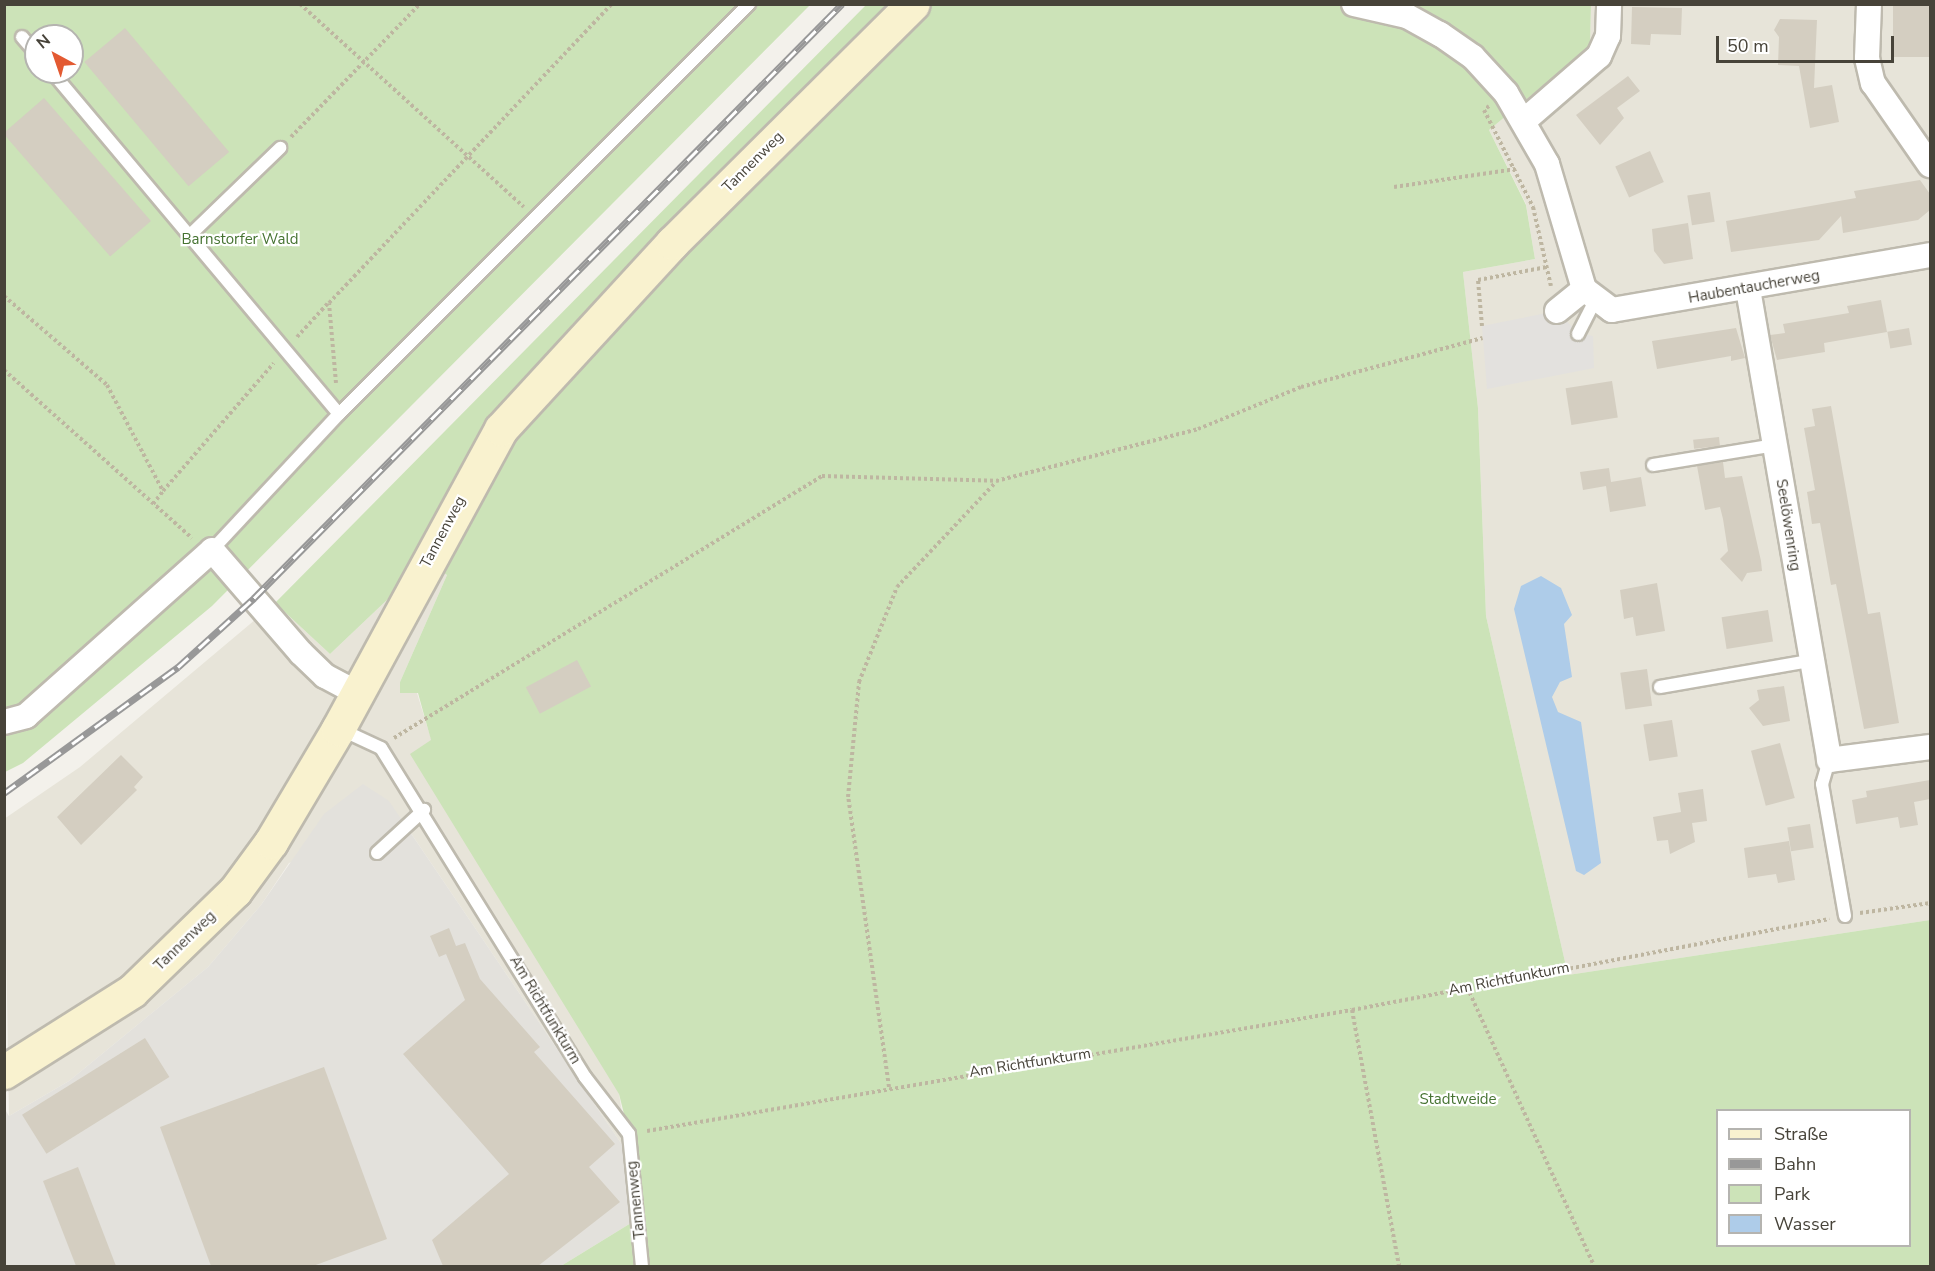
<!DOCTYPE html>
<meta charset="utf-8">
<style>
body{margin:0}
#map{position:relative;width:1935px;height:1271px;overflow:hidden;background:#f3f1eb;font-family:"Nunito Sans",sans-serif}
div>[style]{position:absolute}
.residential>*{inset:0;background:#e7e4d9}
.industrial>*{inset:0;background:#e3e1dc}
.green>*{inset:0;background:#cce3b8}
.parking>*{inset:0;background:#e3e1de}
.water>*{inset:0;background:#aecce9}
.building>*{inset:0;background:#d4cec1;transform-origin:0 0}
.path>*{height:4px;margin-top:-2px;transform-origin:0;background:repeating-linear-gradient(90deg,#beb6a1 0 3px,transparent 0 6px)}
.roads{filter:drop-shadow(2px 0 #bebaae) drop-shadow(-2px 0 #bebaae) drop-shadow(0 2px #bebaae) drop-shadow(0 -2px #bebaae)}
.lane>*{height:12px;margin:-6px;padding:0 6px;transform-origin:6px;border-radius:6px;background:#fff}
.street>*{height:24px;margin:-12px;padding:0 12px;transform-origin:12px;border-radius:12px;background:#fff}
.secondary>*{height:33px;margin:-16.5px;padding:0 16.5px;transform-origin:16.5px;border-radius:16.5px;background:#f9f2cf}
.rail>*{height:7px;margin-top:-3.5px;transform-origin:0;background:repeating-linear-gradient(90deg,#fff 0 14px,#989898 0 28px);box-sizing:border-box;border-block:2px solid #989898}
span{translate:-50% -50%;white-space:nowrap;text-align:center;line-height:1.15;-webkit-text-stroke:4.5px #fff;paint-order:stroke}
.street-label{font-size:15px;color:#474339}
.park-label{font-size:15px;color:#467332}
.frame{position:absolute;inset:0;border:6px solid #474339;pointer-events:none}
.legend{position:absolute;left:1716px;top:1109px;width:195px;height:138px;box-sizing:border-box;background:#fff;border:2px solid #b5b4b0;margin:0;padding:8px 10px;list-style:none;font-size:18px;color:#474339}
.legend li{display:flex;align-items:center;gap:12px;height:30px}
.legend b{width:30px;border:2px solid #b5b4b0}
.north{position:absolute;left:24px;top:24px;width:60px;height:60px;box-sizing:border-box;background:#fff;border:2px solid #b5b4b0;border-radius:50%;rotate:320deg;font-size:16px;font-weight:700;line-height:24px;text-align:center;color:#474339}
.north::after{content:'';display:block;margin:auto;width:21px;height:27px;background:#e35a32;clip-path:polygon(50% 0,100% 100%,50% 72%,0 100%)}
.scale{position:absolute;left:1716px;top:36px;width:178px;height:27px;box-sizing:border-box;border:3px solid #474339;border-top:0;padding-left:8px;font-size:18px;line-height:21px;white-space:nowrap;color:#474339;-webkit-text-stroke:4px #fff;paint-order:stroke}
</style>
<div id="map">
<div class="residential">
<div style="clip-path:polygon(1591px 5px,1930px 5px,1930px 920px,1568px 975px,1486px 616px,1478px 408px,1463px 272px,1535px 259px,1526px 204px,1489px 130px,1590px 47px)"></div>
<div style="clip-path:polygon(427px 562px,447px 575px,400px 682px,417px 693px,431px 739px,662px 589px,619px 1094px,629px 1155px,406px 826px,289px 863px,261px 905px,208px 967px,69px 1081px,9px 1116px,4px 819px,80px 767px,275px 603px,330px 654px)"></div>
</div>
<div class="industrial">
<div style="clip-path:polygon(363px 784px,389px 801px,629px 1155px,631px 1223px,561px 1266px,5px 1266px,4px 1108px,9px 1116px,69px 1081px,208px 967px,261px 905px,324px 814px)"></div>
</div>
<div class="green">
<div style="clip-path:polygon(evenodd,5px 5px,810px 5px,212px 606px,23px 763px,5px 772px,5px 5px,36px 36px,72px 36px,72px 72px,36px 72px,36px 36px)"></div>
<div style="clip-path:polygon(evenodd,866px 5px,1591px 5px,1590px 47px,1489px 130px,1526px 205px,1535px 259px,1463px 272px,1478px 408px,1486px 616px,1568px 975px,1930px 920px,1930px 1266px,561px 1266px,631px 1223px,629px 1134px,619px 1094px,410px 754px,431px 740px,418px 693px,400px 693px,400px 682px,447px 575px,427px 562px,330px 654px,275px 603px,866px 5px,1718px 1110px,1910px 1110px,1910px 1246px,1718px 1246px,1718px 1110px)"></div>
</div>
<div class="parking">
<div style="clip-path:polygon(1557px 311px,1578px 333px,1593px 336px,1594px 368px,1487px 389px,1482px 326px)"></div>
</div>
<div class="water">
<div style="clip-path:polygon(1541px 576px,1561px 588px,1572px 615px,1564px 624px,1572px 677px,1560px 682px,1552px 697px,1558px 712px,1581px 722px,1601px 863px,1584px 875px,1576px 871px,1514px 609px,1521px 586px)"></div>
</div>
<div class="building">
<div style="left:1893px;top:4px;width:37px;height:53px"></div>
<div style="clip-path:polygon(1632px 7px,1682px 8px,1681px 35px,1651px 34px,1650px 45px,1631px 44px)"></div>
<div style="clip-path:polygon(1780px 19px,1817px 20px,1814px 88px,1832px 85px,1839px 122px,1810px 128px,1799px 66px,1778px 65px,1779px 37px,1774px 30px)"></div>
<div style="left:125px;top:28px;width:162px;height:53px;rotate:50deg"></div>
<div style="clip-path:polygon(1628px 76px,1640px 91px,1617px 108px,1624px 118px,1600px 145px,1576px 115px)"></div>
<div style="left:44px;top:98px;width:163px;height:54px;rotate:49deg"></div>
<div style="left:1650px;top:151px;width:34px;height:38px;rotate:66deg"></div>
<div style="clip-path:polygon(1920px 180px,1930px 194px,1930px 210px,1918px 220px,1843px 233px,1841px 216px,1819px 240px,1731px 252px,1726px 221px,1856px 198px,1854px 191px)"></div>
<div style="left:1710px;top:192px;width:30px;height:23px;rotate:81deg"></div>
<div style="clip-path:polygon(1688px 223px,1693px 259px,1664px 264px,1654px 251px,1652px 229px)"></div>
<div style="clip-path:polygon(1881px 300px,1887px 332px,1824px 343px,1825px 352px,1777px 360px,1770px 335px,1785px 333px,1783px 324px,1849px 313px,1847px 306px)"></div>
<div style="clip-path:polygon(1736px 328px,1745px 358px,1731px 361px,1731px 356px,1657px 369px,1652px 341px)"></div>
<div style="left:1909px;top:328px;width:17px;height:22px;rotate:80deg"></div>
<div style="left:1612px;top:381px;width:37px;height:47px;rotate:81deg"></div>
<div style="clip-path:polygon(1831px 406px,1868px 614px,1880px 612px,1899px 723px,1864px 729px,1836px 584px,1831px 585px,1820px 523px,1812px 524px,1807px 492px,1815px 490px,1804px 428px,1815px 426px,1812px 409px)"></div>
<div style="left:1719px;top:437px;width:9px;height:26px;rotate:84deg"></div>
<div style="clip-path:polygon(1723px 462px,1725px 478px,1742px 476px,1761px 561px,1762px 571px,1747px 573px,1742px 582px,1720px 559px,1728px 551px,1723px 519px,1720px 507px,1705px 510px,1697px 466px)"></div>
<div style="clip-path:polygon(1609px 468px,1611px 482px,1641px 477px,1646px 506px,1610px 512px,1606px 486px,1583px 490px,1580px 472px)"></div>
<div style="clip-path:polygon(1657px 583px,1665px 631px,1636px 636px,1633px 617px,1624px 619px,1620px 590px)"></div>
<div style="left:1768px;top:610px;width:32px;height:47px;rotate:81deg"></div>
<div style="left:577px;top:660px;width:30px;height:58px;rotate:62deg"></div>
<div style="left:1647px;top:669px;width:37px;height:27px;rotate:82deg"></div>
<div style="clip-path:polygon(1784px 686px,1790px 721px,1763px 726px,1749px 708px,1759px 700px,1757px 690px)"></div>
<div style="left:1672px;top:720px;width:37px;height:29px;rotate:81deg"></div>
<div style="left:1780px;top:743px;width:57px;height:30px;rotate:75deg"></div>
<div style="clip-path:polygon(121px 755px,143px 777px,134px 787px,137px 790px,81px 845px,57px 817px)"></div>
<div style="clip-path:polygon(1930px 780px,1930px 799px,1914px 802px,1918px 825px,1900px 828px,1898px 817px,1856px 824px,1852px 800px,1867px 797px,1866px 791px)"></div>
<div style="clip-path:polygon(1703px 789px,1707px 821px,1692px 823px,1695px 842px,1670px 854px,1668px 840px,1657px 841px,1653px 817px,1681px 812px,1678px 793px)"></div>
<div style="left:1810px;top:824px;width:24px;height:23px;rotate:81deg"></div>
<div style="clip-path:polygon(1789px 841px,1795px 880px,1778px 883px,1776px 874px,1748px 878px,1744px 848px)"></div>
<div style="clip-path:polygon(449px 928px,456px 946px,465px 943px,480px 979px,540px 1047px,534px 1052px,615px 1144px,589px 1167px,620px 1202px,538px 1266px,443px 1266px,432px 1240px,509px 1174px,403px 1054px,465px 1000px,446px 954px,439px 957px,430px 936px)"></div>
<div style="left:145px;top:1038px;width:46px;height:145px;rotate:58deg"></div>
<div style="clip-path:polygon(324px 1067px,387px 1239px,313px 1266px,211px 1266px,160px 1127px)"></div>
<div style="clip-path:polygon(78px 1167px,116px 1266px,76px 1266px,43px 1181px)"></div>
</div>
<div class="path">
<div style="left:300px;top:4px;width:302px;rotate:42.2deg"></div>
<div style="left:1489px;top:106px;width:6px;rotate:141deg"></div>
<div style="left:1484px;top:110px;width:109px;rotate:63.2deg"></div>
<div style="left:1533px;top:207px;width:81px;rotate:77.2deg"></div>
<div style="left:291px;top:137px;width:185px;rotate:-45.9deg"></div>
<div style="left:1394px;top:187px;width:123px;rotate:-8.4deg"></div>
<div style="left:4px;top:296px;width:136px;rotate:40.8deg"></div>
<div style="left:107px;top:385px;width:120px;rotate:62.2deg"></div>
<div style="left:163px;top:491px;width:169px;rotate:-49.1deg"></div>
<div style="left:1482px;top:326px;width:46px;rotate:-95deg"></div>
<div style="left:1478px;top:280px;width:70px;rotate:-10.7deg"></div>
<div style="left:297px;top:337px;width:46px;rotate:-47.6deg"></div>
<div style="left:4px;top:370px;width:252px;rotate:41.8deg"></div>
<div style="left:336px;top:383px;width:80px;rotate:-95deg"></div>
<div style="left:329px;top:303px;width:412px;rotate:-46.6deg"></div>
<div style="left:153px;top:504px;width:16px;rotate:-52deg"></div>
<div style="left:394px;top:738px;width:502px;rotate:-31.47deg"></div>
<div style="left:822px;top:476px;width:174px;rotate:1.6deg"></div>
<div style="left:996px;top:481px;width:209px;rotate:-14.4deg"></div>
<div style="left:1198px;top:429px;width:111px;rotate:-22.2deg"></div>
<div style="left:1301px;top:387px;width:188px;rotate:-15.1deg"></div>
<div style="left:1860px;top:913px;width:71px;rotate:-8.1deg"></div>
<div style="left:1467px;top:987px;width:307px;rotate:65.5deg"></div>
<div style="left:1352px;top:1010px;width:260px;rotate:79.6deg"></div>
<div style="left:889px;top:1087px;width:293px;rotate:-98deg"></div>
<div style="left:848px;top:797px;width:116px;rotate:-84.5deg"></div>
<div style="left:859px;top:682px;width:102px;rotate:-68.2deg"></div>
<div style="left:897px;top:587px;width:144px;rotate:-46.7deg"></div>
<div style="left:647px;top:1131px;width:715px;rotate:-9.74deg"></div>
<div style="left:1352px;top:1010px;width:486px;rotate:-10.8deg"></div>
</div>
<div class="roads">
<div class="lane">
<div style="left:22px;top:37px;width:21px;rotate:49deg"></div>
<div style="left:52px;top:72px;width:446px;rotate:50deg"></div>
<div style="left:189px;top:236px;width:127px;rotate:-44deg"></div>
<div style="left:1578px;top:334px;width:36px;rotate:-63deg"></div>
<div style="left:1653px;top:465px;width:124px;rotate:-9.3deg"></div>
<div style="left:212px;top:550px;width:186px;rotate:-47deg"></div>
<div style="left:339px;top:414px;width:580px;rotate:-45deg"></div>
<div style="left:1660px;top:687px;width:151px;rotate:-9.9deg"></div>
<div style="left:340px;top:729px;width:45px;rotate:24.9deg"></div>
<div style="left:381px;top:748px;width:387px;rotate:58.2deg"></div>
<div style="left:585px;top:1077px;width:72px;rotate:52.3deg"></div>
<div style="left:629px;top:1134px;width:133px;rotate:84.4deg"></div>
<div style="left:1829px;top:760px;width:25px;rotate:106deg"></div>
<div style="left:1822px;top:784px;width:134px;rotate:80.1deg"></div>
<div style="left:377px;top:853px;width:64px;rotate:-42.5deg"></div>
</div>
<div class="street">
<div style="left:1354px;top:4px;width:54px;rotate:12.8deg"></div>
<div style="left:1407px;top:16px;width:38px;rotate:29deg"></div>
<div style="left:1440px;top:34px;width:40px;rotate:34.9deg"></div>
<div style="left:1473px;top:57px;width:49px;rotate:47.5deg"></div>
<div style="left:1506px;top:93px;width:82px;rotate:60deg"></div>
<div style="left:1547px;top:164px;width:130px;rotate:73.5deg"></div>
<div style="left:1584px;top:289px;width:35px;rotate:37deg"></div>
<div style="left:1612px;top:310px;width:323px;rotate:-9.8deg"></div>
<div style="left:1869px;top:4px;width:54px;rotate:92.1deg"></div>
<div style="left:1867px;top:58px;width:26px;rotate:77deg"></div>
<div style="left:1873px;top:83px;width:100px;rotate:55.2deg"></div>
<div style="left:1525px;top:120px;width:98px;rotate:-40.9deg"></div>
<div style="left:1599px;top:56px;width:22px;rotate:-66deg"></div>
<div style="left:1608px;top:36px;width:32px;rotate:-88deg"></div>
<div style="left:1748px;top:289px;width:478px;rotate:80.2deg"></div>
<div style="left:1829px;top:760px;width:102px;rotate:-7.3deg"></div>
<div style="left:1557px;top:311px;width:35px;rotate:-39deg"></div>
<div style="left:4px;top:722px;width:23px;rotate:-15deg"></div>
<div style="left:26px;top:716px;width:249px;rotate:-41.7deg"></div>
<div style="left:212px;top:550px;width:136px;rotate:49.2deg"></div>
<div style="left:301px;top:653px;width:33px;rotate:44deg"></div>
<div style="left:325px;top:676px;width:36px;rotate:28deg"></div>
</div>
<div class="secondary">
<div style="left:4px;top:1072px;width:151px;rotate:-32.3deg"></div>
<div style="left:132px;top:991px;width:144px;rotate:-44.2deg"></div>
<div style="left:235px;top:891px;width:61px;rotate:-53.7deg"></div>
<div style="left:271px;top:842px;width:131px;rotate:-59.3deg"></div>
<div style="left:338px;top:729px;width:341px;rotate:-61.5deg"></div>
<div style="left:501px;top:429px;width:253px;rotate:-47.4deg"></div>
<div style="left:672px;top:243px;width:339px;rotate:-44.8deg"></div>
</div>
</div>
<div class="rail">
<div style="left:4px;top:793px;width:215px;rotate:-35.9deg"></div>
<div style="left:178px;top:667px;width:103px;rotate:-42.2deg"></div>
<div style="left:254px;top:598px;width:836px;rotate:-45.29deg"></div>
</div>
<div class="street-label">
<span style="left:753px;top:162px;rotate:-45deg">Tannenweg</span>
<span style="left:1754px;top:287px;rotate:-10deg">Haubentaucherweg</span>
<span style="left:1788px;top:525px;rotate:81deg">Seelöwenring</span>
<span style="left:443px;top:532px;rotate:-62deg">Tannenweg</span>
<span style="left:185px;top:941px;rotate:-44deg">Tannenweg</span>
<span style="left:1509px;top:979px;rotate:-11deg">Am Richtfunkturm</span>
<span style="left:545px;top:1010px;rotate:59deg">Am Richtfunkturm</span>
<span style="left:1030px;top:1063px;rotate:-9deg">Am Richtfunkturm</span>
<span style="left:636px;top:1200px;rotate:-96deg">Tannenweg</span>
</div>
<div class="park-label">
<span style="left:240px;top:240px">Barnstorfer Wald</span>
<span style="left:1458px;top:1100px">Stadtweide</span>
</div>
<div class="frame"></div>
<ul class="legend">
<li><b style="height:8px;background:#f9f2cf"></b>Straße</li>
<li><b style="height:8px;background:#989898"></b>Bahn</li>
<li><b style="height:16px;background:#cce3b8"></b>Park</li>
<li><b style="height:16px;background:#aecce9"></b>Wasser</li>
</ul>
<div class="north">N</div>
<div class="scale">50 m</div>
</div>
